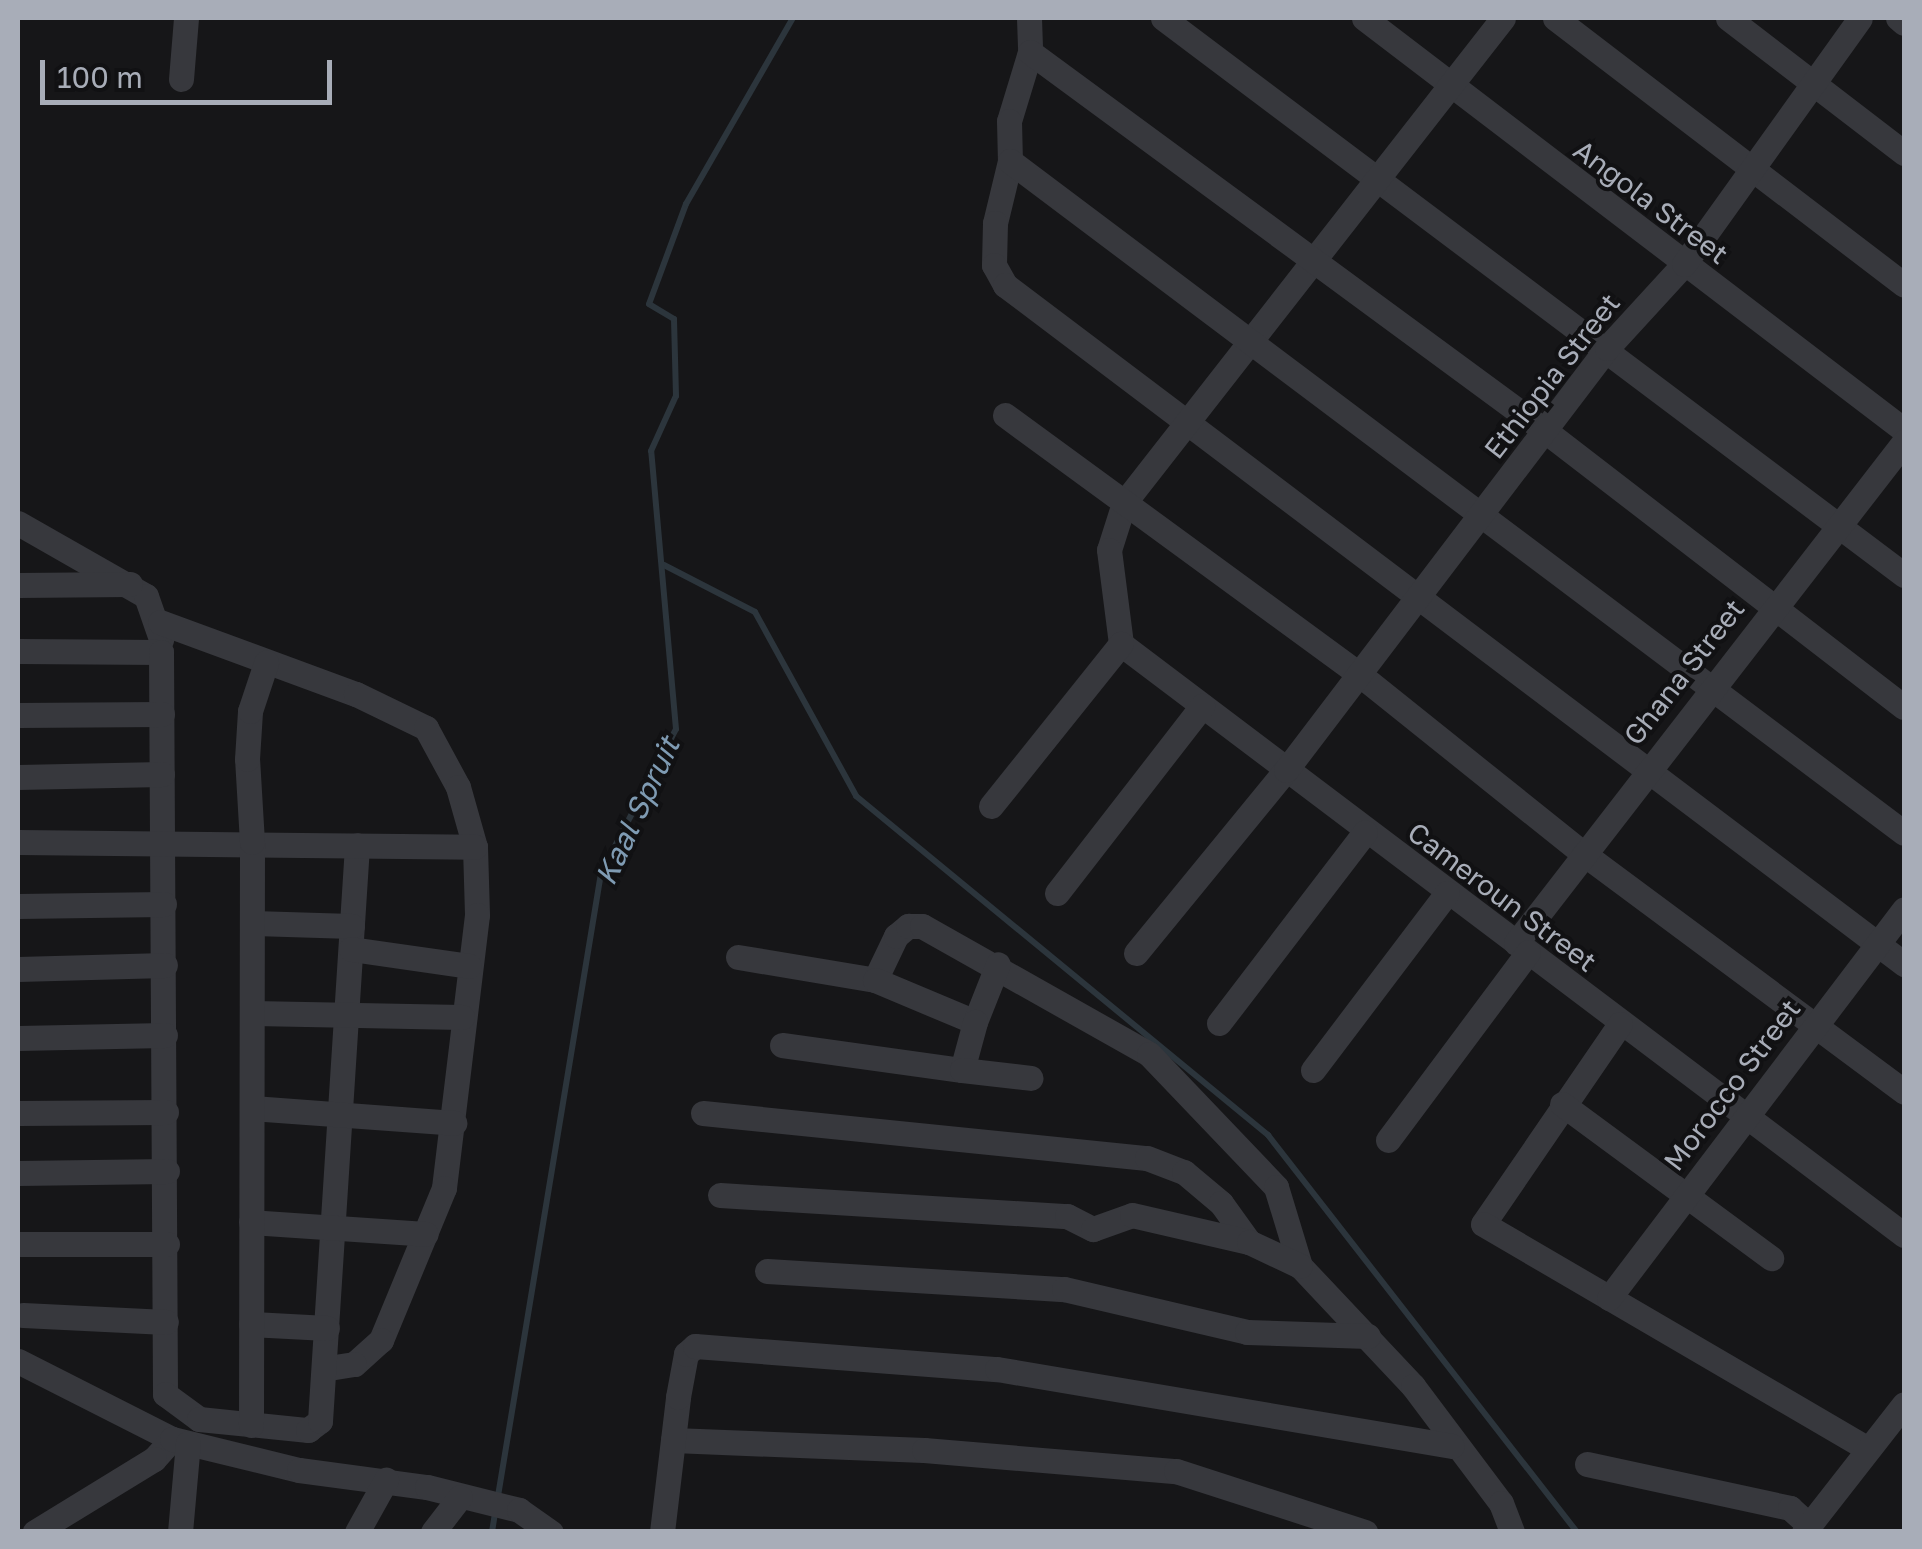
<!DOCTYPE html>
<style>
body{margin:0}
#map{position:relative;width:1922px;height:1549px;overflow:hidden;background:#161618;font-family:"Golos Text",sans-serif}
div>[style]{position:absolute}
.stream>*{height:6px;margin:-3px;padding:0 3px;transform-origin:3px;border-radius:3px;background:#2c353c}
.minor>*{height:25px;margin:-12.5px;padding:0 12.5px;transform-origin:12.5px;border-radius:12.5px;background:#37383d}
span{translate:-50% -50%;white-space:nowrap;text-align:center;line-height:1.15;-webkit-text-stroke:8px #111113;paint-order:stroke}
.street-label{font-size:28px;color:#a8adb8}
.water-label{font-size:30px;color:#7f9bb3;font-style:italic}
.frame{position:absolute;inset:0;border:20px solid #a8adb8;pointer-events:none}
.scale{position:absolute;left:40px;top:60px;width:292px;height:45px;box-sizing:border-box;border:5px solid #a8adb8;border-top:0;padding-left:12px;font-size:30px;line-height:35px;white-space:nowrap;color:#a8adb8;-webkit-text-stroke:8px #111113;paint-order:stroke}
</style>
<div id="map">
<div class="stream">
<div style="left:664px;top:565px;width:102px;rotate:27.3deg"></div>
<div style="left:755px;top:612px;width:210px;rotate:61.2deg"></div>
<div style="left:856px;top:796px;width:534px;rotate:39.45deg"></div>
<div style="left:1268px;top:1135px;width:503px;rotate:52.11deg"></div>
<div style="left:498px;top:1496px;width:631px;rotate:-80.61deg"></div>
<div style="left:601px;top:873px;width:162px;rotate:-62.5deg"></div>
<div style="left:676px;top:729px;width:279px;rotate:-95.1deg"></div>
<div style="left:651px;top:451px;width:60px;rotate:-65.6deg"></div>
<div style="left:676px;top:396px;width:77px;rotate:-91.5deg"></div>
<div style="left:674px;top:319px;width:29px;rotate:-149deg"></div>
<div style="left:649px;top:304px;width:107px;rotate:-69.7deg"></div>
<div style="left:686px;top:204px;width:215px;rotate:-60.1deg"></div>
<div style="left:492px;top:1532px;width:19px;rotate:-81deg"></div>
</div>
<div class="minor">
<div style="left:1029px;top:18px;width:34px;rotate:88deg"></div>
<div style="left:1030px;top:52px;width:72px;rotate:106.9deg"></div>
<div style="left:1009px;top:121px;width:40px;rotate:88.6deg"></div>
<div style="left:1010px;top:161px;width:64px;rotate:103.6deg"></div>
<div style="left:995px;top:223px;width:42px;rotate:91.4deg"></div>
<div style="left:994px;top:265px;width:23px;rotate:61deg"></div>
<div style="left:1005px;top:285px;width:1127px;rotate:37.06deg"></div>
<div style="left:1163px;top:18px;width:927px;rotate:36.93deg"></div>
<div style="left:1364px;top:18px;width:679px;rotate:37.34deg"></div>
<div style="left:1503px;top:18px;width:616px;rotate:128.01deg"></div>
<div style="left:1124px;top:503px;width:49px;rotate:107.7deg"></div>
<div style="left:1109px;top:550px;width:95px;rotate:82.7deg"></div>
<div style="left:1121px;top:644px;width:981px;rotate:37.05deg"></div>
<div style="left:1555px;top:18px;width:439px;rotate:37.4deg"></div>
<div style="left:1728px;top:18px;width:222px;rotate:37.5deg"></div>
<div style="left:1898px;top:18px;width:8px;rotate:40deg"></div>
<div style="left:1030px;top:52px;width:638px;rotate:36.33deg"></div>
<div style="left:1544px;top:430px;width:454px;rotate:37.6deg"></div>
<div style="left:181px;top:79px;width:61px;rotate:-85.3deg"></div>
<div style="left:1010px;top:161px;width:1118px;rotate:36.93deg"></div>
<div style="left:1005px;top:415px;width:439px;rotate:36.2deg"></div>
<div style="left:1359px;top:674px;width:288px;rotate:38.7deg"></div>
<div style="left:1584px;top:854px;width:399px;rotate:36.6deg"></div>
<div style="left:18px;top:523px;width:147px;rotate:29.7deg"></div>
<div style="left:146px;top:596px;width:46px;rotate:70.8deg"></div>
<div style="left:18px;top:585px;width:112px;rotate:-0.5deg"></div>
<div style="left:160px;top:622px;width:209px;rotate:20.2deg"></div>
<div style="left:356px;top:694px;width:78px;rotate:25.9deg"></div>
<div style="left:426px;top:728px;width:67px;rotate:61.5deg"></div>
<div style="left:458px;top:787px;width:62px;rotate:74.2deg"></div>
<div style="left:475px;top:847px;width:68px;rotate:88.3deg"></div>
<div style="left:477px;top:915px;width:275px;rotate:96.9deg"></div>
<div style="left:444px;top:1188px;width:165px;rotate:112.5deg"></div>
<div style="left:381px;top:1340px;width:36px;rotate:138deg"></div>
<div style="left:354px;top:1364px;width:30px;rotate:171deg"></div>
<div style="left:18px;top:651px;width:143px;rotate:0.4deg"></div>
<div style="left:161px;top:652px;width:742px;rotate:89.69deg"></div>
<div style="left:165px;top:1394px;width:42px;rotate:36.3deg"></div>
<div style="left:199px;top:1419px;width:110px;rotate:5.8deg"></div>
<div style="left:308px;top:1430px;width:15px;rotate:-37deg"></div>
<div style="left:320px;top:1421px;width:577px;rotate:-86.32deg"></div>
<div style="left:18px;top:715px;width:144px;rotate:-0.4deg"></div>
<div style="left:18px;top:777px;width:144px;rotate:-1.2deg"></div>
<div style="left:991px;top:806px;width:208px;rotate:-51.3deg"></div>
<div style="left:18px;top:842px;width:457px;rotate:0.6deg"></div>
<div style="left:1057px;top:893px;width:237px;rotate:-52.2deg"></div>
<div style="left:18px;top:906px;width:146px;rotate:-0.8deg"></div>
<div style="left:252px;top:923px;width:100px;rotate:1.7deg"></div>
<div style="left:1516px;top:943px;width:634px;rotate:-52.24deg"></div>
<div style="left:351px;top:949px;width:119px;rotate:8.2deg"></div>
<div style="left:1136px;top:953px;width:237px;rotate:-50.7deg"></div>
<div style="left:1286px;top:770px;width:530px;rotate:-52.74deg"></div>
<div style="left:1607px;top:348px;width:114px;rotate:-47.5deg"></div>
<div style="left:1684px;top:264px;width:302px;rotate:-54.4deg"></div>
<div style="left:738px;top:957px;width:139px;rotate:9.5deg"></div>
<div style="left:875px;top:980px;width:49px;rotate:-64.5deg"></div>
<div style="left:896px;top:936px;width:16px;rotate:-40deg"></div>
<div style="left:908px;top:926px;width:14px"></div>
<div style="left:922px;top:926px;width:261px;rotate:29.4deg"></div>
<div style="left:1149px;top:1054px;width:184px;rotate:46.3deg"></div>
<div style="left:1276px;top:1187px;width:83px;rotate:73.1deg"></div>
<div style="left:1300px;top:1266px;width:165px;rotate:46.7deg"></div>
<div style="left:1413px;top:1386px;width:146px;rotate:53.1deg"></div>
<div style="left:1501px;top:1503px;width:31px;rotate:69deg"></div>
<div style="left:18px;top:969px;width:147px;rotate:-1.6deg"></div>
<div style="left:875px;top:980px;width:108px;rotate:22.8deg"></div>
<div style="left:975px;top:1022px;width:62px;rotate:-68.4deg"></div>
<div style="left:252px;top:1013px;width:210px;rotate:1.1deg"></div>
<div style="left:1219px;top:1023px;width:240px;rotate:-52.6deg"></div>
<div style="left:1620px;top:1024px;width:242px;rotate:124.4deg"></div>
<div style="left:1483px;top:1224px;width:445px;rotate:30.3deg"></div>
<div style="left:18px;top:1038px;width:147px;rotate:-1.2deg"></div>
<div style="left:782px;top:1045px;width:182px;rotate:7.9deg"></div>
<div style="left:962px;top:1070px;width:50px;rotate:-74.8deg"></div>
<div style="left:962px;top:1070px;width:69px;rotate:6.6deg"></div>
<div style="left:1313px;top:1070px;width:222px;rotate:-52.9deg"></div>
<div style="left:1562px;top:1104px;width:260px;rotate:36.4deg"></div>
<div style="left:252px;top:1108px;width:203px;rotate:4.2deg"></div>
<div style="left:18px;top:1113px;width:148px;rotate:-0.4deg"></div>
<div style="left:703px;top:1113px;width:446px;rotate:5.8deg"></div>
<div style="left:1147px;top:1158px;width:40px;rotate:21deg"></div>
<div style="left:1184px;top:1172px;width:48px;rotate:40deg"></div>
<div style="left:1221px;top:1203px;width:48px;rotate:54.3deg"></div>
<div style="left:1388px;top:1140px;width:234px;rotate:-53.3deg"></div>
<div style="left:18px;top:1173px;width:149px;rotate:-0.8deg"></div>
<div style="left:720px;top:1195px;width:348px;rotate:3.5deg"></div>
<div style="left:1067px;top:1216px;width:29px;rotate:27deg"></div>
<div style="left:1093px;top:1229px;width:41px;rotate:-19.7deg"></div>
<div style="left:1132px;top:1215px;width:120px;rotate:13deg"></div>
<div style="left:1249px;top:1242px;width:56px;rotate:25.2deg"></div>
<div style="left:251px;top:1222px;width:175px;rotate:3.9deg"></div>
<div style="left:18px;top:1244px;width:149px"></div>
<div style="left:767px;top:1271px;width:298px;rotate:3.5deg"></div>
<div style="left:1064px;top:1289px;width:188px;rotate:13.2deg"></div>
<div style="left:1247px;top:1332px;width:121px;rotate:1.9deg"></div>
<div style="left:1609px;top:1298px;width:488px;rotate:-52.8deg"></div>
<div style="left:23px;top:1315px;width:143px;rotate:2.8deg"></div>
<div style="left:251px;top:1324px;width:76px;rotate:3deg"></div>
<div style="left:18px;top:1361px;width:173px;rotate:26.9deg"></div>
<div style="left:172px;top:1439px;width:27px;rotate:132deg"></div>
<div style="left:154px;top:1459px;width:140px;rotate:148.5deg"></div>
<div style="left:251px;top:1425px;width:583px;rotate:-89.9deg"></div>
<div style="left:252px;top:842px;width:83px;rotate:-93.4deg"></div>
<div style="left:247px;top:759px;width:48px;rotate:-86.4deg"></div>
<div style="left:250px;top:711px;width:51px;rotate:-71.6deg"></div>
<div style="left:172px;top:1439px;width:131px;rotate:13.7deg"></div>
<div style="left:299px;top:1470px;width:129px;rotate:7.6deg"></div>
<div style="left:427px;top:1487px;width:95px;rotate:14deg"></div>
<div style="left:519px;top:1510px;width:39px;rotate:35deg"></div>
<div style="left:673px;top:1440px;width:251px;rotate:2.3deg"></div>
<div style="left:924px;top:1450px;width:253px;rotate:4.8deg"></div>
<div style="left:1176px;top:1471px;width:199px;rotate:17.9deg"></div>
<div style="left:1587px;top:1464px;width:208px;rotate:12.2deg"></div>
<div style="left:1790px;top:1508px;width:24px;rotate:42deg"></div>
<div style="left:180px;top:1532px;width:89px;rotate:-84.9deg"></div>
<div style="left:357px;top:1532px;width:60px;rotate:-60.9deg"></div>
<div style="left:433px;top:1532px;width:44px;rotate:-52.4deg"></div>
<div style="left:662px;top:1532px;width:136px;rotate:-83.2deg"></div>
<div style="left:678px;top:1397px;width:44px;rotate:-79.5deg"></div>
<div style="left:686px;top:1354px;width:12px;rotate:-42deg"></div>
<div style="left:695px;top:1346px;width:303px;rotate:4.4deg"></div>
<div style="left:997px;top:1369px;width:461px;rotate:9.6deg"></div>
<div style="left:1804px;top:1532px;width:162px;rotate:-52deg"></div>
</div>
<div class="street-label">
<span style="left:1651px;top:202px;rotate:37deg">Angola Street</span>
<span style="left:1552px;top:376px;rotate:-52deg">Ethiopia Street</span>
<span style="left:1684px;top:672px;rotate:-52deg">Ghana Street</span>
<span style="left:1502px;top:897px;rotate:37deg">Cameroun Street</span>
<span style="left:1732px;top:1085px;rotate:-53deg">Morocco Street</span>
</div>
<div class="water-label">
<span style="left:637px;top:811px;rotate:-65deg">Kaal Spruit</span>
</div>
<div class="frame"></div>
<div class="scale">100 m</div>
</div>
